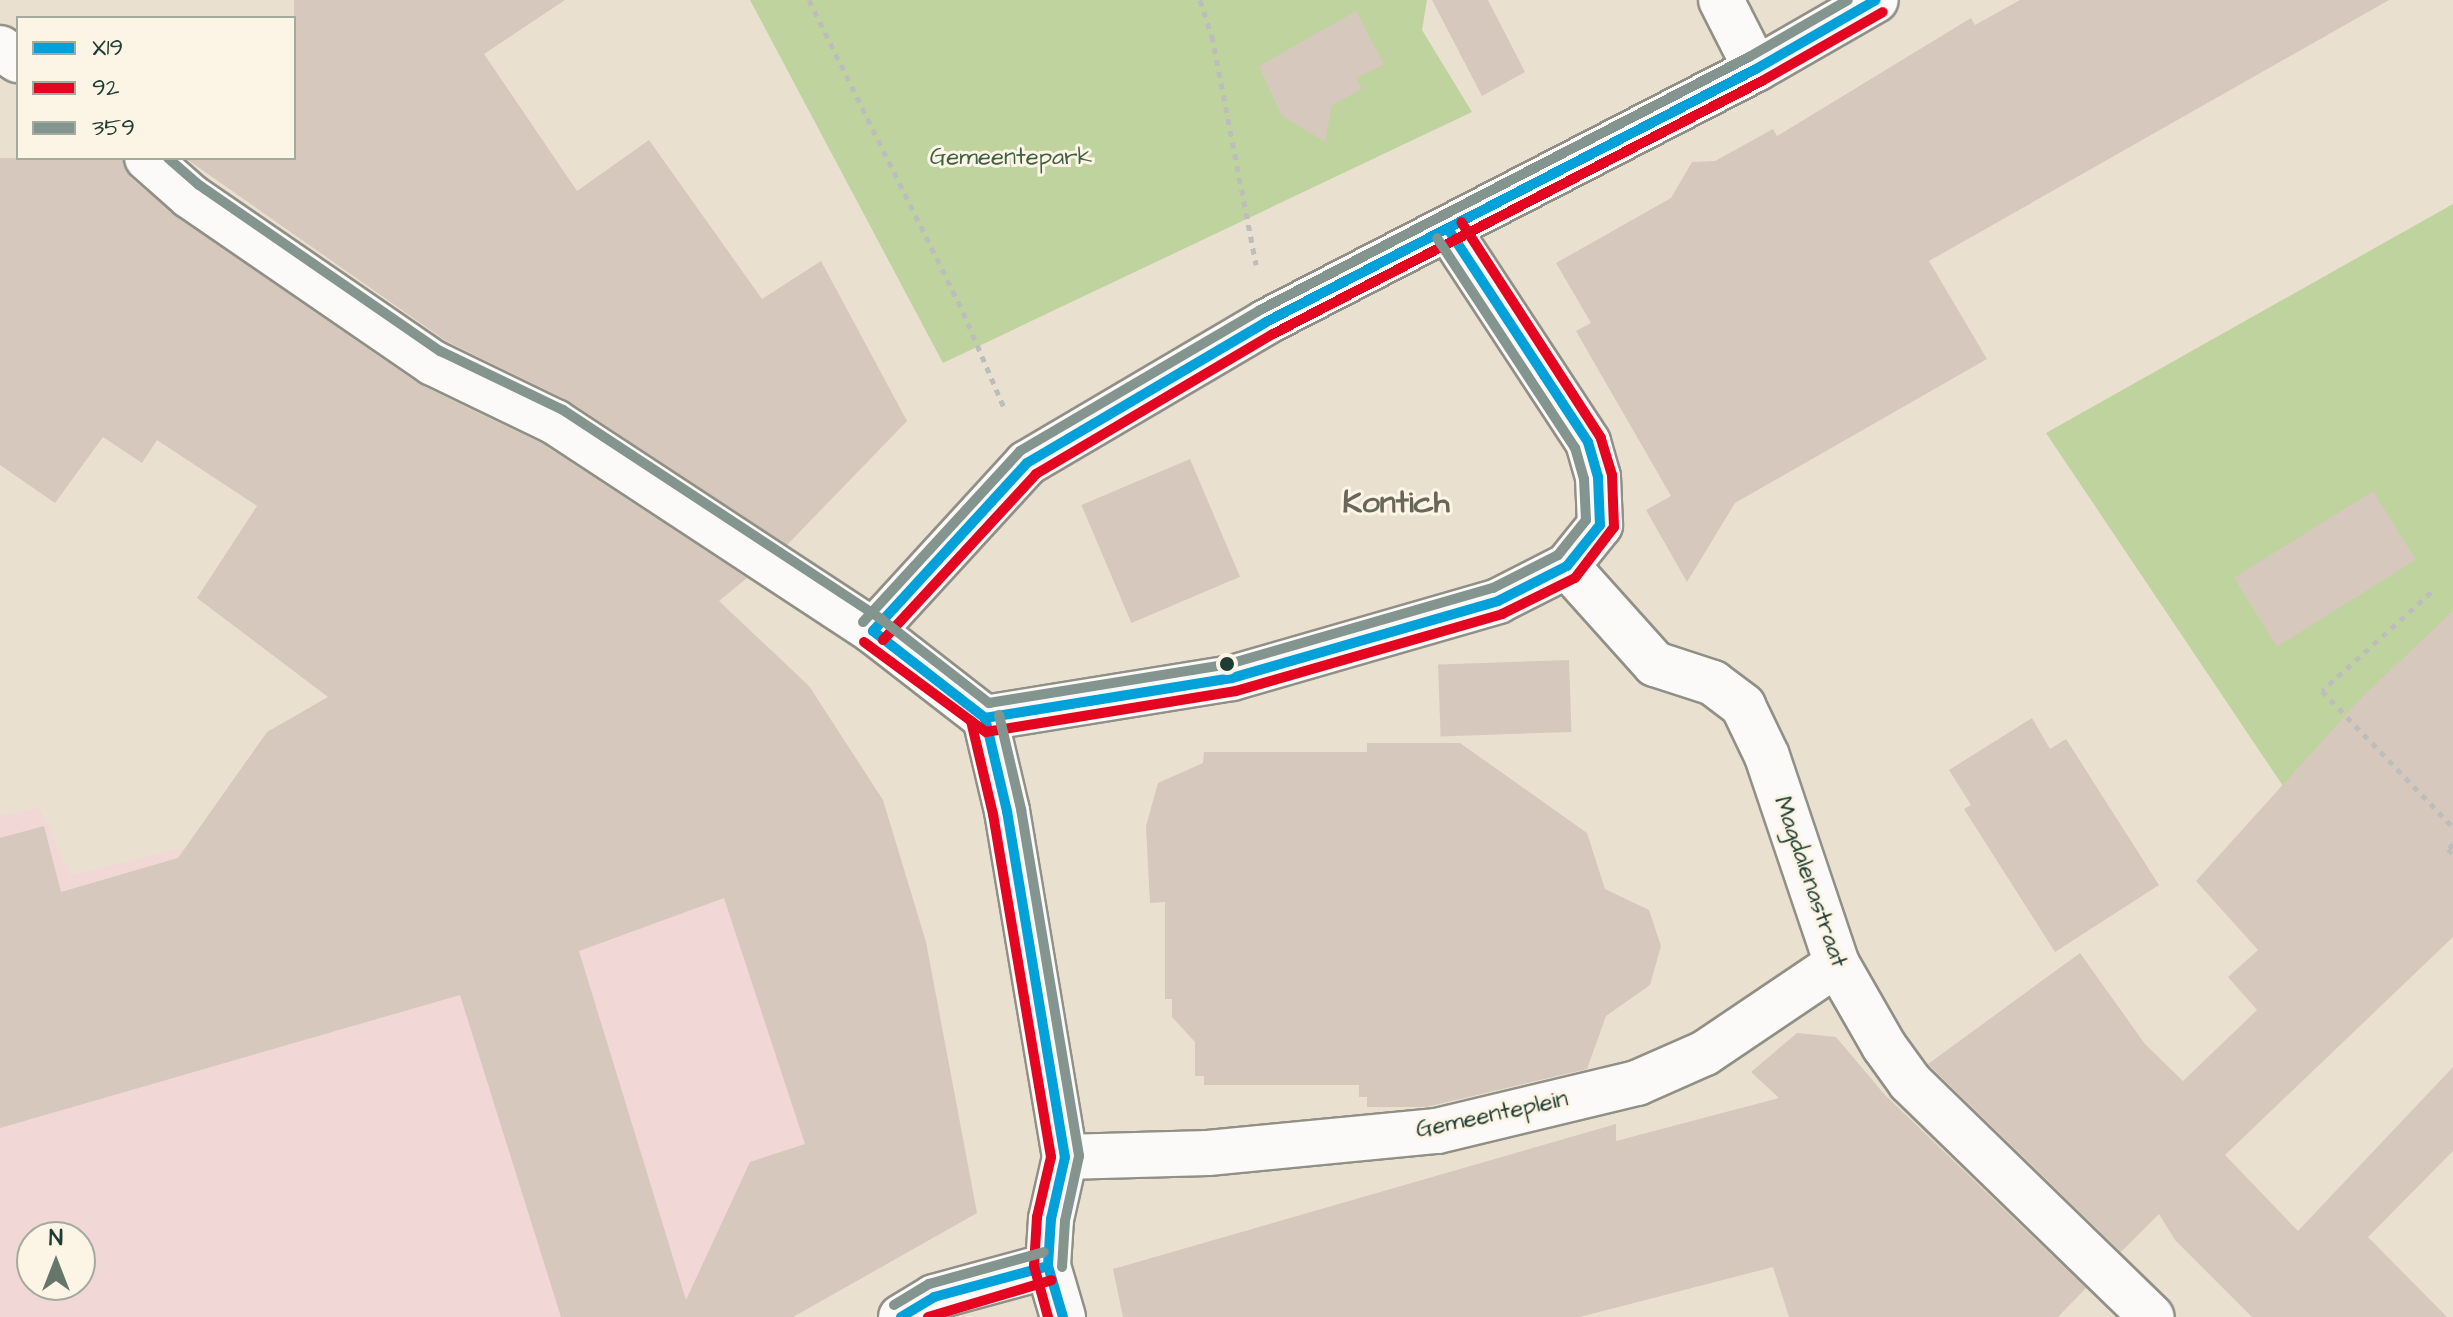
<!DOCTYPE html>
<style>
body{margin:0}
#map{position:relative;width:2453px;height:1317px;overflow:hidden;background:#eae0d0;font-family:"Architects Daughter",sans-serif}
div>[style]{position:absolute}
.built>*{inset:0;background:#f1d7d5}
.green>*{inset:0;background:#bed39e}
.building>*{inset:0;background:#d6c8bd;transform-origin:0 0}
.path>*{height:5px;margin-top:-2.5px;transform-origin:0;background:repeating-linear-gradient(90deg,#bdbebb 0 6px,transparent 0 12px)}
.roads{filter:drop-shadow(2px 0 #909086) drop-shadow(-2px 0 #909086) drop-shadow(0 2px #909086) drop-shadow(0 -2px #909086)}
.street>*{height:44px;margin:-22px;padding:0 22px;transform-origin:22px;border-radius:22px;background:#fcfaf8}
.secondary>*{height:44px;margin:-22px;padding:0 22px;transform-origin:22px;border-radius:22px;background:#fcfaf8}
.bus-1>*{height:10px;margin:-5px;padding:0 5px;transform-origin:5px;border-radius:5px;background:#02a1d9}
.bus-2>*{height:10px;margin:-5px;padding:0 5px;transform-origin:5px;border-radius:5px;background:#e40521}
.bus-3>*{height:10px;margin:-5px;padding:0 5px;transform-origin:5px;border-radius:5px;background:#84948f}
.dots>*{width:22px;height:22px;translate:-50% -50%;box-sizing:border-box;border:4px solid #fcf5e5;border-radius:50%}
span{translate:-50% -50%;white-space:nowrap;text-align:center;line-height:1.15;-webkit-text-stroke:6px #fcf5e5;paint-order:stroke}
.park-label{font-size:24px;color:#3e6044}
.street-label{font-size:24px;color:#1f3d34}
.district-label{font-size:32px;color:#686559;font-weight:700}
.legend{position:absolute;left:16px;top:16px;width:280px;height:144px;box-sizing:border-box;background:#fcf5e5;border:2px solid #a4ab9e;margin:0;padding:10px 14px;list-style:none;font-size:24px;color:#1f3d34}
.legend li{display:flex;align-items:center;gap:16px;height:40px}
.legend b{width:40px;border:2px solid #a4ab9e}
.north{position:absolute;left:16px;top:1221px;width:80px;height:80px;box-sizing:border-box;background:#fcf5e5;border:2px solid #a4ab9e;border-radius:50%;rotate:0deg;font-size:22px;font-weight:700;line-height:32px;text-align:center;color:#1f3d34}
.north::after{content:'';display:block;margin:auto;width:28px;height:36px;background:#66766b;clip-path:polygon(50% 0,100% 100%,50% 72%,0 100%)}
</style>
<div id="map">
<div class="built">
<div style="clip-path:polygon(evenodd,809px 686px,880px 797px,926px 942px,976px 1209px,972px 1216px,793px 1317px,0 1317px,0 816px,39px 807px,70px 875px,408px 795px,764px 735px,809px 686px,32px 1237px,80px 1237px,80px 1285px,32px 1285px,32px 1237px)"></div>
</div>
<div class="green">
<div style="clip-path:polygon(750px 0,1427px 0,1422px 30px,1472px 112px,943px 363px)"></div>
<div style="clip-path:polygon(2453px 204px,2453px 611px,2283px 786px,2046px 433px)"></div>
</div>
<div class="building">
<div style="clip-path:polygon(294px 0,565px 0,484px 54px,577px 191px,649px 140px,762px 299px,821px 261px,907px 421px,787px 545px,569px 401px,446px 341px,185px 158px,294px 158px)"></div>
<div style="clip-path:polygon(1432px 0,1488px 0,1525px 72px,1482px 96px)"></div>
<div style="clip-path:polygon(2020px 0,2389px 0,1929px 261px,1987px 359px,1735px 503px,1687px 582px,1646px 510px,1671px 496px,1576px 331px,1591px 323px,1556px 263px,1671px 198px,1692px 162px,1715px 161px,1773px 129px,1777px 136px,1971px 18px,1975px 25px)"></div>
<div style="clip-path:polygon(1356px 11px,1384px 65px,1356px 78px,1362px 89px,1332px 105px,1325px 142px,1281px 115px,1259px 66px)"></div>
<div style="clip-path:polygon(evenodd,0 158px,123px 158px,130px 177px,176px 216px,419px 384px,543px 444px,747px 578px,719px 601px,809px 686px,883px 800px,926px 942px,977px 1213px,793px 1317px,561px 1317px,460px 995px,0 1128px,0 838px,44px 826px,61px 892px,178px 858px,267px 732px,328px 697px,197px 598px,257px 506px,157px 440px,142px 463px,103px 437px,55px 503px,0 465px,0 158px,724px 898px,805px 1144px,750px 1162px,686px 1300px,579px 951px,724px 898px)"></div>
<div style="left:1190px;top:459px;width:128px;height:118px;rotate:67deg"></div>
<div style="left:2373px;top:491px;width:81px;height:164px;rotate:58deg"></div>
<div style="clip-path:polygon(2453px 611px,2453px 937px,2225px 1155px,2298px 1231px,2453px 1067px,2453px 1151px,2368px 1237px,2447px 1317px,2252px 1317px,2175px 1240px,2159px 1214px,2121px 1252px,1928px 1064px,2080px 953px,2145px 1044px,2183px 1081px,2257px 1010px,2228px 977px,2258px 950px,2196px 881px,2363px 696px)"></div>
<div style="left:1569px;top:660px;width:72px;height:131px;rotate:88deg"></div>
<div style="clip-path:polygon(2032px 718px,2050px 749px,2066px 739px,2159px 885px,2055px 952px,1964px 809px,1971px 805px,1949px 770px)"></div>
<div style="clip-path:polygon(1367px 743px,1460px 743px,1587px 833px,1605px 889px,1649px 910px,1661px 946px,1650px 985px,1606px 1016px,1587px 1069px,1426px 1107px,1367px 1107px,1367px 1097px,1359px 1097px,1359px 1085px,1204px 1085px,1204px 1076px,1195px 1076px,1195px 1042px,1172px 1017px,1172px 999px,1165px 999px,1165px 902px,1150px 903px,1146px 826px,1158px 783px,1203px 763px,1204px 752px,1367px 752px)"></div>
<div style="clip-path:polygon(1797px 1033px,1836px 1037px,1885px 1095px,2086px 1288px,2058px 1317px,1789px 1317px,1773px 1267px,1580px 1317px,1123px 1317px,1113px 1269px,1616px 1124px,1616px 1141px,1779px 1098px,1751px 1072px)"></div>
</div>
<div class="path">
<div style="left:809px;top:0;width:348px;rotate:63.7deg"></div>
<div style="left:963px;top:312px;width:107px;rotate:66.8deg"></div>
<div style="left:1200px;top:0;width:38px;rotate:72deg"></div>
<div style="left:1212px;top:36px;width:233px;rotate:79.1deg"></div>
<div style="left:2431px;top:592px;width:147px;rotate:137.8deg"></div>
<div style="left:2322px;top:691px;width:189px;rotate:46.1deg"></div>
<div style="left:2453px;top:844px;width:7px;rotate:135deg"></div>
<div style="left:2448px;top:849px;width:7px;rotate:45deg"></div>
</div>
<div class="roads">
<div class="street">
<div style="left:1721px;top:0;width:77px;rotate:63.1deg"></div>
<div style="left:1567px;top:566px;width:132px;rotate:48.1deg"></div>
<div style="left:1655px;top:664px;width:61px;rotate:18.1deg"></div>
<div style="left:1713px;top:683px;width:38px;rotate:37deg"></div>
<div style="left:1743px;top:706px;width:55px;rotate:64.4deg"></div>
<div style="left:1767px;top:756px;width:219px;rotate:71.4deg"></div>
<div style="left:1837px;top:964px;width:95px;rotate:60.2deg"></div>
<div style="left:1884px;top:1046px;width:44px;rotate:54.2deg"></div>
<div style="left:1910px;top:1082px;width:337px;rotate:44.2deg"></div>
<div style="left:985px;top:718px;width:250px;rotate:-9.2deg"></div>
<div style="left:1232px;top:678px;width:277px;rotate:-16.1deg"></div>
<div style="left:1498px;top:601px;width:77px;rotate:-26.9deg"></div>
<div style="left:1567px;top:566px;width:53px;rotate:-51.2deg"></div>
<div style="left:1600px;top:525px;width:48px;rotate:-92.4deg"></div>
<div style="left:1598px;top:477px;width:36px;rotate:-106deg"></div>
<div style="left:1588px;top:442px;width:254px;rotate:-123.3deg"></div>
<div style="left:1065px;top:1157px;width:143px;rotate:-1.6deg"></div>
<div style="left:1208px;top:1153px;width:230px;rotate:-5.5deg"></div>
<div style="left:1437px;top:1131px;width:206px;rotate:-13.5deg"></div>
<div style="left:1637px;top:1083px;width:74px;rotate:-23.8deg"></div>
<div style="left:1705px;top:1053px;width:159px;rotate:-34deg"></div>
<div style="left:901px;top:1317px;width:39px;rotate:-31deg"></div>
<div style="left:934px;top:1297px;width:118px;rotate:-15.2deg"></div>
</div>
<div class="secondary">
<div style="left:0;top:48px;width:22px;rotate:34deg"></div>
<div style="left:147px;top:158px;width:57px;rotate:41.5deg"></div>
<div style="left:190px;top:196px;width:295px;rotate:34.5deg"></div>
<div style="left:433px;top:363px;width:136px;rotate:25.8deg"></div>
<div style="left:555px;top:422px;width:381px;rotate:33.3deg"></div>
<div style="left:873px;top:631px;width:142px;rotate:37.8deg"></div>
<div style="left:985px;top:718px;width:96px;rotate:76.7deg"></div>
<div style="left:1007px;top:811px;width:351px;rotate:80.5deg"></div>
<div style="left:1065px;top:1157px;width:64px;rotate:102.7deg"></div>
<div style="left:1051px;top:1219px;width:47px;rotate:93.7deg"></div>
<div style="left:1048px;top:1266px;width:53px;rotate:73.6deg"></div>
<div style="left:873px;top:631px;width:228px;rotate:-47.5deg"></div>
<div style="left:1027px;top:463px;width:277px;rotate:-30.5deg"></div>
<div style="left:1266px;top:322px;width:551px;rotate:-27.31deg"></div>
<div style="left:1756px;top:69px;width:138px;rotate:-29.9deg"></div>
</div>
</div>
<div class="bus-1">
<div style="left:873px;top:631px;width:228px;rotate:-47.5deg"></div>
<div style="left:1027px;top:463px;width:277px;rotate:-30.5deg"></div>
<div style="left:1266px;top:322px;width:551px;rotate:-27.31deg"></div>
<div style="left:1756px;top:69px;width:138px;rotate:-29.9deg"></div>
<div style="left:873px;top:631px;width:142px;rotate:37.8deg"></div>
<div style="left:985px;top:718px;width:250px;rotate:-9.2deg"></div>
<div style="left:1232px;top:678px;width:277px;rotate:-16.1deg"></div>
<div style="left:1498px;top:601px;width:77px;rotate:-26.9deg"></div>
<div style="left:1567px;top:566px;width:53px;rotate:-51.2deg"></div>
<div style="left:1600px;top:525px;width:48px;rotate:-92.4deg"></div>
<div style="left:1598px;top:477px;width:36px;rotate:-106deg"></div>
<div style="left:1588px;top:442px;width:254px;rotate:-123.3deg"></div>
<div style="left:985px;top:718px;width:96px;rotate:76.7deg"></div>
<div style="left:1007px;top:811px;width:351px;rotate:80.5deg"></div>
<div style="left:1065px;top:1157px;width:64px;rotate:102.7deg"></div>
<div style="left:1051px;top:1219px;width:47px;rotate:93.7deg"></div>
<div style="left:1048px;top:1266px;width:53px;rotate:73.6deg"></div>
<div style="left:901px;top:1317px;width:39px;rotate:-31deg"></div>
<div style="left:934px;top:1297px;width:118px;rotate:-15.2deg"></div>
</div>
<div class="bus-2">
<div style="left:883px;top:640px;width:226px;rotate:-47.3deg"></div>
<div style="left:1036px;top:474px;width:275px;rotate:-30.6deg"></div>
<div style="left:1273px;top:334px;width:551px;rotate:-27.36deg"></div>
<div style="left:1762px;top:81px;width:139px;rotate:-29.7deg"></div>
<div style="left:864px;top:642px;width:152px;rotate:36.4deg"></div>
<div style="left:986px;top:732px;width:253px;rotate:-9.3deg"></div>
<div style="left:1236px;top:691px;width:277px;rotate:-16.1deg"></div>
<div style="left:1502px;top:614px;width:81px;rotate:-26.3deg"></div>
<div style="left:1575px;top:578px;width:64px;rotate:-52.6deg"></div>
<div style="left:1614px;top:527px;width:52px;rotate:-92.2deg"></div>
<div style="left:1612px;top:475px;width:39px;rotate:-107deg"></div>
<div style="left:1601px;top:438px;width:257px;rotate:-122.9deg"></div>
<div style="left:971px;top:721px;width:96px;rotate:76.7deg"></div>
<div style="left:993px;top:814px;width:348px;rotate:80.4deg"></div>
<div style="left:1051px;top:1157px;width:62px;rotate:103.1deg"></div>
<div style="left:1037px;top:1217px;width:49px;rotate:93.5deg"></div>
<div style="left:1034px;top:1266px;width:53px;rotate:74.6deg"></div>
<div style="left:928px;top:1317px;width:129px;rotate:-16.6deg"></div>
</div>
<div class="bus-3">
<div style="left:168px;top:158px;width:41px;rotate:41.1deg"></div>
<div style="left:199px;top:185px;width:293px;rotate:34.6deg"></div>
<div style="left:440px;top:351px;width:136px;rotate:25.6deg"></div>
<div style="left:563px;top:410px;width:381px;rotate:33.3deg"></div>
<div style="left:881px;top:619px;width:137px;rotate:37.9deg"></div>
<div style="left:989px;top:703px;width:243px;rotate:-9.2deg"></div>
<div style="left:1229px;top:664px;width:275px;rotate:-16.1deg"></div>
<div style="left:1493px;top:588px;width:73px;rotate:-26.9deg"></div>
<div style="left:1558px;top:555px;width:45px;rotate:-51.3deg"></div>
<div style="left:1586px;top:520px;width:41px;rotate:-92.8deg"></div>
<div style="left:1584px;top:479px;width:32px;rotate:-106deg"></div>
<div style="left:1575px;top:448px;width:251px;rotate:-123.3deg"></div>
<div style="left:863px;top:622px;width:232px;rotate:-47.4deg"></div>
<div style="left:1020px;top:451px;width:278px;rotate:-30.4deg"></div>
<div style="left:1260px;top:310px;width:551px;rotate:-27.36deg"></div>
<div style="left:1749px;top:57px;width:114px;rotate:-29.9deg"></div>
<div style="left:999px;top:715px;width:97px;rotate:76.8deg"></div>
<div style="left:1021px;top:809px;width:352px;rotate:80.5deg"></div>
<div style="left:1079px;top:1156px;width:66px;rotate:102.2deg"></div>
<div style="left:1065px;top:1221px;width:46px;rotate:93.7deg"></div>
<div style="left:894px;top:1305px;width:41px;rotate:-31deg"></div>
<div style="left:929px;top:1284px;width:119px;rotate:-15.5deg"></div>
</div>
<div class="dots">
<div style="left:1227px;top:664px;background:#1f3d34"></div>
</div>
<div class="park-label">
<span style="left:1011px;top:158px">Gemeentepark</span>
</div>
<div class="street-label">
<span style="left:1810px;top:882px;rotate:71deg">Magdalenastraat</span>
<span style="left:1492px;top:1115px;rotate:-12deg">Gemeenteplein</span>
</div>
<div class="district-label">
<span style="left:1396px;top:503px">Kontich</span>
</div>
<ul class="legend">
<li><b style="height:10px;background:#02a1d9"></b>X19</li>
<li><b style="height:10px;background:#e40521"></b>92</li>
<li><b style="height:10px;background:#84948f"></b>359</li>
</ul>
<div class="north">N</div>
</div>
